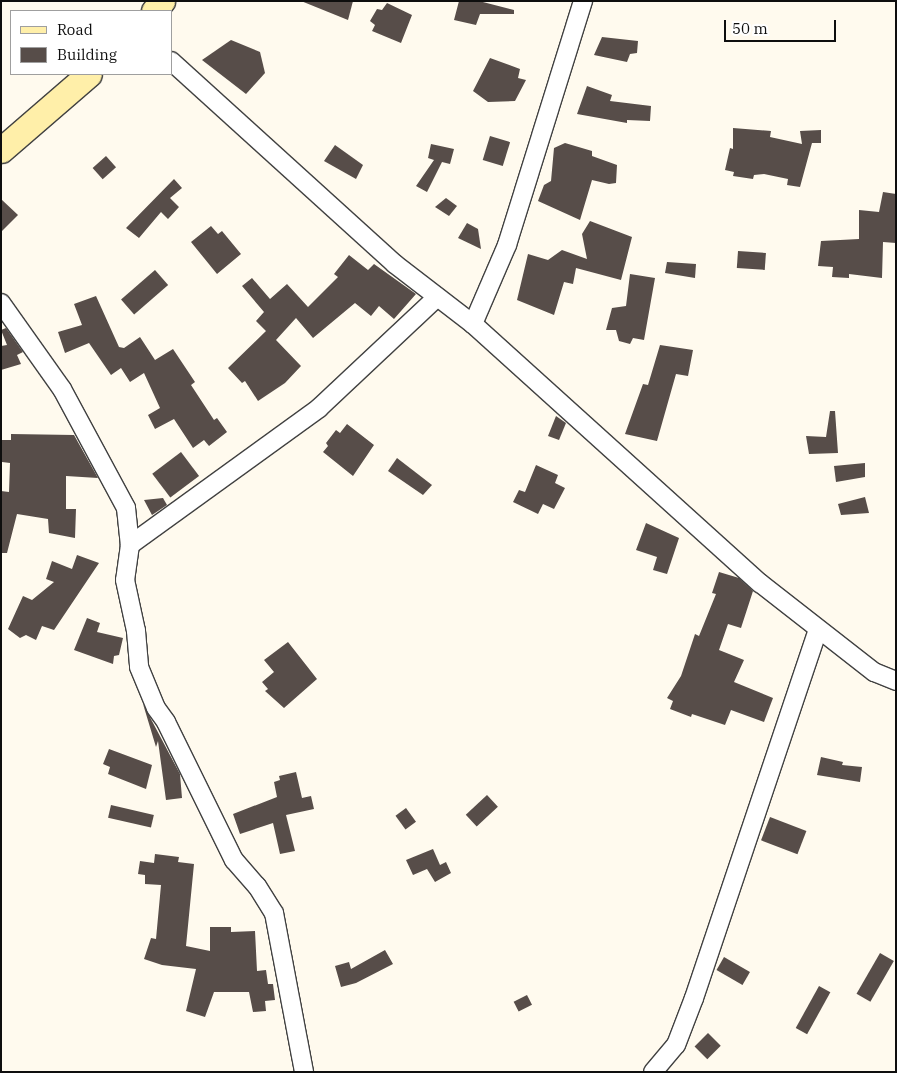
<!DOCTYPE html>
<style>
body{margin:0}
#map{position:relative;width:897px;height:1073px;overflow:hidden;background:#fffaee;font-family:"IBM Plex Serif",serif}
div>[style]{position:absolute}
.building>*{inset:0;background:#574d49;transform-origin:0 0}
.roads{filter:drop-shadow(1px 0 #414141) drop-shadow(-1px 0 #414141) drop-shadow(0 1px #414141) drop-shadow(0 -1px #414141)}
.street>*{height:18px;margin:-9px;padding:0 9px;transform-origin:9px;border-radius:9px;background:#fff}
.secondary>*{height:25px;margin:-12.5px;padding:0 12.5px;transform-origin:12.5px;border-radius:12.5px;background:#ffefa9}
span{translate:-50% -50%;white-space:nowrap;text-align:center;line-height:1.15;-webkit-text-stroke:5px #fff;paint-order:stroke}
.frame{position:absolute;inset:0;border:2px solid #0e0e0e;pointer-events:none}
.legend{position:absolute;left:10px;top:10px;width:162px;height:65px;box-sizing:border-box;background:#fff;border:1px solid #9f9f9f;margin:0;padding:6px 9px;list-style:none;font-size:15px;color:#0e0e0e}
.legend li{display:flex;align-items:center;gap:10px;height:25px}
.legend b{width:25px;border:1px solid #9f9f9f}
.scale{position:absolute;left:724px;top:20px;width:112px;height:22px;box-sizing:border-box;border:2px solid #0e0e0e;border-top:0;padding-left:6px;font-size:15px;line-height:18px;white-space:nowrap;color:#0e0e0e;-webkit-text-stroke:4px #fff;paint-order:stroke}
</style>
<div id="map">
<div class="building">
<div style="clip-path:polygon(301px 1px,353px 1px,348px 20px)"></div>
<div style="clip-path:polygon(459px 1px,479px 1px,514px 10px,514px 14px,480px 14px,476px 25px,454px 20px)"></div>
<div style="clip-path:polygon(387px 3px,412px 15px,401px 43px,372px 31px,375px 25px,370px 21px,377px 9px,382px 10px)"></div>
<div style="clip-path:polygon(602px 37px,638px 41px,637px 53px,630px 54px,627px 62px,594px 55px)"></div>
<div style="clip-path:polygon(231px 40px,260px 52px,265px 73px,246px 94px,202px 60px)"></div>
<div style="clip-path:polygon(490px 58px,520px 69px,518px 78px,526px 80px,515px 101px,488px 102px,473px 91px)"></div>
<div style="clip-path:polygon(587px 86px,612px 95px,610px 101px,651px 106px,650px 121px,627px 120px,627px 123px,577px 114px)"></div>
<div style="clip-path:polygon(733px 128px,771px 131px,770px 137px,802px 144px,800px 131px,821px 130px,821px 143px,812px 143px,800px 187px,787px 185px,788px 179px,764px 174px,754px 175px,753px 179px,733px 176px,734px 172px,725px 170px,730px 148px,733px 149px)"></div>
<div style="left:490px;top:136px;width:21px;height:25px;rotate:17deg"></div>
<div style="clip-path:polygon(565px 143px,592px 151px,592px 156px,617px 165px,616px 183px,609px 184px,592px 180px,580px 220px,538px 201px,544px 185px,551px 181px,554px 148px)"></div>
<div style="clip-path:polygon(431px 144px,454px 149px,450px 164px,442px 162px,427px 192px,416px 186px,434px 160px,428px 158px)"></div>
<div style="clip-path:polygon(335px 145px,363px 165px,356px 179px,324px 161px)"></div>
<div style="left:106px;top:156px;width:15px;height:18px;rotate:48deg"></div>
<div style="clip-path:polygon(174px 179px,182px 188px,170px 198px,179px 207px,168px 219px,161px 212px,139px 238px,126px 228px)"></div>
<div style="clip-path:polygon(883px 192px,896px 194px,896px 243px,883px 242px,882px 278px,849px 274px,849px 278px,832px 277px,833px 267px,818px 266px,821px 241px,859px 239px,859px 210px,879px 212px)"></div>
<div style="clip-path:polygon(446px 198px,457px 206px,449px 216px,435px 207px)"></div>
<div style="clip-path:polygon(1px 199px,18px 215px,1px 232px)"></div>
<div style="clip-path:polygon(590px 221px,632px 237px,621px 280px,576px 268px,573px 284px,564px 282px,554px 315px,517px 300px,528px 254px,548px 260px,562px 250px,587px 259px,582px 234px)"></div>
<div style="clip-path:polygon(467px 223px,478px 229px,481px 249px,458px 238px)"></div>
<div style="clip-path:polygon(211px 226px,218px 234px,222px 231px,241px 254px,217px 274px,191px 242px)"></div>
<div style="left:738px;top:251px;width:28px;height:17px;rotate:4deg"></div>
<div style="clip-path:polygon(349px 255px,368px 270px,374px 264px,416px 294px,394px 319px,379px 306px,371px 316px,355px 303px,313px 338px,296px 318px,276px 340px,301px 366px,285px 383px,258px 401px,245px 381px,242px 383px,228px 368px,266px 331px,256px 321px,264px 312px,242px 286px,252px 278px,270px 299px,287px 284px,308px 307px,338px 277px,334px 274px)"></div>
<div style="clip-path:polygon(667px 262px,696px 264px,695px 278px,665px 273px)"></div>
<div style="left:155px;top:270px;width:20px;height:45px;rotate:49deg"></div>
<div style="clip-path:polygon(630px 274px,655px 278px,644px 340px,633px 338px,630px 344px,619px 341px,616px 330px,606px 330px,612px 308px,626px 306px)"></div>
<div style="clip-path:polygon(96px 296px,119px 347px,124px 348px,140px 337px,155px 360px,173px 349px,195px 382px,191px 385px,214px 420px,217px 418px,227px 432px,209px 446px,204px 440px,193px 448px,174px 419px,155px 429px,148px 415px,160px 408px,144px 373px,130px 382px,121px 368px,111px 375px,89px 343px,65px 353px,58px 332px,82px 325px,74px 304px)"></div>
<div style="clip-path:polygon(6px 328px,23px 352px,17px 355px,21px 364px,1px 370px,1px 346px,7px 345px,1px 330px)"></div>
<div style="clip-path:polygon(660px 345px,693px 350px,688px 376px,676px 374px,657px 441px,625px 434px,643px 384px,648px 385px)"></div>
<div style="clip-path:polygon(830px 411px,835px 411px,838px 453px,809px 454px,806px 436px,826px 437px)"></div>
<div style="clip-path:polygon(556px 416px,566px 423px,559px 440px,548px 436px)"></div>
<div style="clip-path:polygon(347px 424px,374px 445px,353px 476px,323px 452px,328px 446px,326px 443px,336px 430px,340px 433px)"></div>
<div style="clip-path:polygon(11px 434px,74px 435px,98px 478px,66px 476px,66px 509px,76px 509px,75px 538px,49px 533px,48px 519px,17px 514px,7px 553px,1px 553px,1px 491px,9px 492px,10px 463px,2px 462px,1px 440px,11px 440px)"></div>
<div style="left:181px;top:452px;width:30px;height:36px;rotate:53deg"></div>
<div style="clip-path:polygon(397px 458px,432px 485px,423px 495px,388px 471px)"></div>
<div style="clip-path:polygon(865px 463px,865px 477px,836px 482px,834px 466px)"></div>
<div style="clip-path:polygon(536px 465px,558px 475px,555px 483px,565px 488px,554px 509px,543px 504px,538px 514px,513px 502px,519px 490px,525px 492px)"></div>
<div style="clip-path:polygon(865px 497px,869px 513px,841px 515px,838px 504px)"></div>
<div style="clip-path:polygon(163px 498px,167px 505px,152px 515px,144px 500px)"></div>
<div style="clip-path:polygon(646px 523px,679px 538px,667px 574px,653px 570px,657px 557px,636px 550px)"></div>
<div style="clip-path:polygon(77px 555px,99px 563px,54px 630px,42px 626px,36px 640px,26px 635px,20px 638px,8px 629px,23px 596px,32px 600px,54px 582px,46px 579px,52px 561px,72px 569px)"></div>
<div style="clip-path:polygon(719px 572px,739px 578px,753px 591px,741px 628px,728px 624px,719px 650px,744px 660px,734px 682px,773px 698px,764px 722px,731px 710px,725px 725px,692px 714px,691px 717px,670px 709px,673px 701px,667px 698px,681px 676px,695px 634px,699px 636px,716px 594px,712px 593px)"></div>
<div style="clip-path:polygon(87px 618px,100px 623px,97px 632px,123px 638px,119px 655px,114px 656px,113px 664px,74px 650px)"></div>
<div style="clip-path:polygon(288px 642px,317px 679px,284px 708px,265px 691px,268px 689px,262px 682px,274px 672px,264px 660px)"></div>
<div style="clip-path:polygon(143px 704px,180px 774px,182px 798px,166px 800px,158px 741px,156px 747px)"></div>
<div style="clip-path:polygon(109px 749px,152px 765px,146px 789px,108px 774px,110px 767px,103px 764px)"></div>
<div style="clip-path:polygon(821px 757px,843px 762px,842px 765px,862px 767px,860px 782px,817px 775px)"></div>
<div style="clip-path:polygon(296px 772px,302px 798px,311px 796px,314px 809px,286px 815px,295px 851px,280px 854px,273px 823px,240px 834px,233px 814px,277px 797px,274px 782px,280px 780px,279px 776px)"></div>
<div style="left:487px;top:795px;width:16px;height:29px;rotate:47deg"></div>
<div style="left:111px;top:805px;width:44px;height:13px;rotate:13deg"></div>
<div style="left:406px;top:808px;width:17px;height:13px;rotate:54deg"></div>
<div style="left:770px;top:817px;width:39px;height:25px;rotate:21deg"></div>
<div style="clip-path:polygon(433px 849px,440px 865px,446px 862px,451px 873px,435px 882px,427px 869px,413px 875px,406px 860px)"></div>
<div style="clip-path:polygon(155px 854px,179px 857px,178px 862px,194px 864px,186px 946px,210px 951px,210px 927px,231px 927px,231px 932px,255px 931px,257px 971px,266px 970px,268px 984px,273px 984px,275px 1000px,265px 1001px,266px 1011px,253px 1012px,249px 992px,214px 992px,205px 1017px,186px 1011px,196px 969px,162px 965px,144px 959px,151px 938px,156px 939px,161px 885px,145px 884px,145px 875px,138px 874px,140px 861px,154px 863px)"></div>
<div style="clip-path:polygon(385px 950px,393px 964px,356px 983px,341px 987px,335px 966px,349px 962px,351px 969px)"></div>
<div style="left:880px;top:953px;width:16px;height:47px;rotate:30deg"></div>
<div style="left:724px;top:957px;width:30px;height:15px;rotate:30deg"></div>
<div style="left:819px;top:986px;width:13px;height:48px;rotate:29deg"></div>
<div style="left:527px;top:995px;width:11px;height:15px;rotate:63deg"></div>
<div style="left:708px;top:1033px;width:18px;height:19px;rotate:45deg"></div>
</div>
<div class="roads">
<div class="street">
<div style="left:171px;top:61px;width:302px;rotate:42.2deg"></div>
<div style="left:395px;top:264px;width:98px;rotate:37.6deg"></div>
<div style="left:473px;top:324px;width:387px;rotate:42.1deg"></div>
<div style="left:760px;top:583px;width:145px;rotate:38deg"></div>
<div style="left:874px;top:672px;width:24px;rotate:22deg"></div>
<div style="left:1px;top:303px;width:105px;rotate:54.7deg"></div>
<div style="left:62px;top:389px;width:135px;rotate:61.7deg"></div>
<div style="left:126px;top:508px;width:37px;rotate:84deg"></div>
<div style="left:130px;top:545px;width:35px;rotate:98deg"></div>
<div style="left:125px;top:580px;width:52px;rotate:77.8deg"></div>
<div style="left:136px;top:631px;width:36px;rotate:85deg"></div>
<div style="left:139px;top:667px;width:44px;rotate:67.5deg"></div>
<div style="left:156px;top:708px;width:17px;rotate:54deg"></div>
<div style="left:166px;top:722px;width:154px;rotate:63.8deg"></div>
<div style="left:234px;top:860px;width:35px;rotate:49deg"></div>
<div style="left:257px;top:886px;width:32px;rotate:58deg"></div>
<div style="left:274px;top:913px;width:162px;rotate:79.3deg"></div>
<div style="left:473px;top:324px;width:86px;rotate:-66.7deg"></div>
<div style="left:507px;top:245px;width:256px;rotate:-72.7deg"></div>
<div style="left:130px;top:545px;width:233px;rotate:-35.9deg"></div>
<div style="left:319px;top:408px;width:162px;rotate:-43.2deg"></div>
<div style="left:653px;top:1072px;width:35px;rotate:-50deg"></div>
<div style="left:676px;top:1045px;width:50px;rotate:-69deg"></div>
<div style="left:694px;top:998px;width:388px;rotate:-71.4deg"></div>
</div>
<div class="secondary">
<div style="left:154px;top:11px;width:13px;rotate:-51deg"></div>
<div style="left:1px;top:150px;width:116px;rotate:-40.8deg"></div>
</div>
</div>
<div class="frame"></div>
<ul class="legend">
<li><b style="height:6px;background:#ffefa9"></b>Road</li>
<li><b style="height:14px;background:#574d49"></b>Building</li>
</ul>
<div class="scale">50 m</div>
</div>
